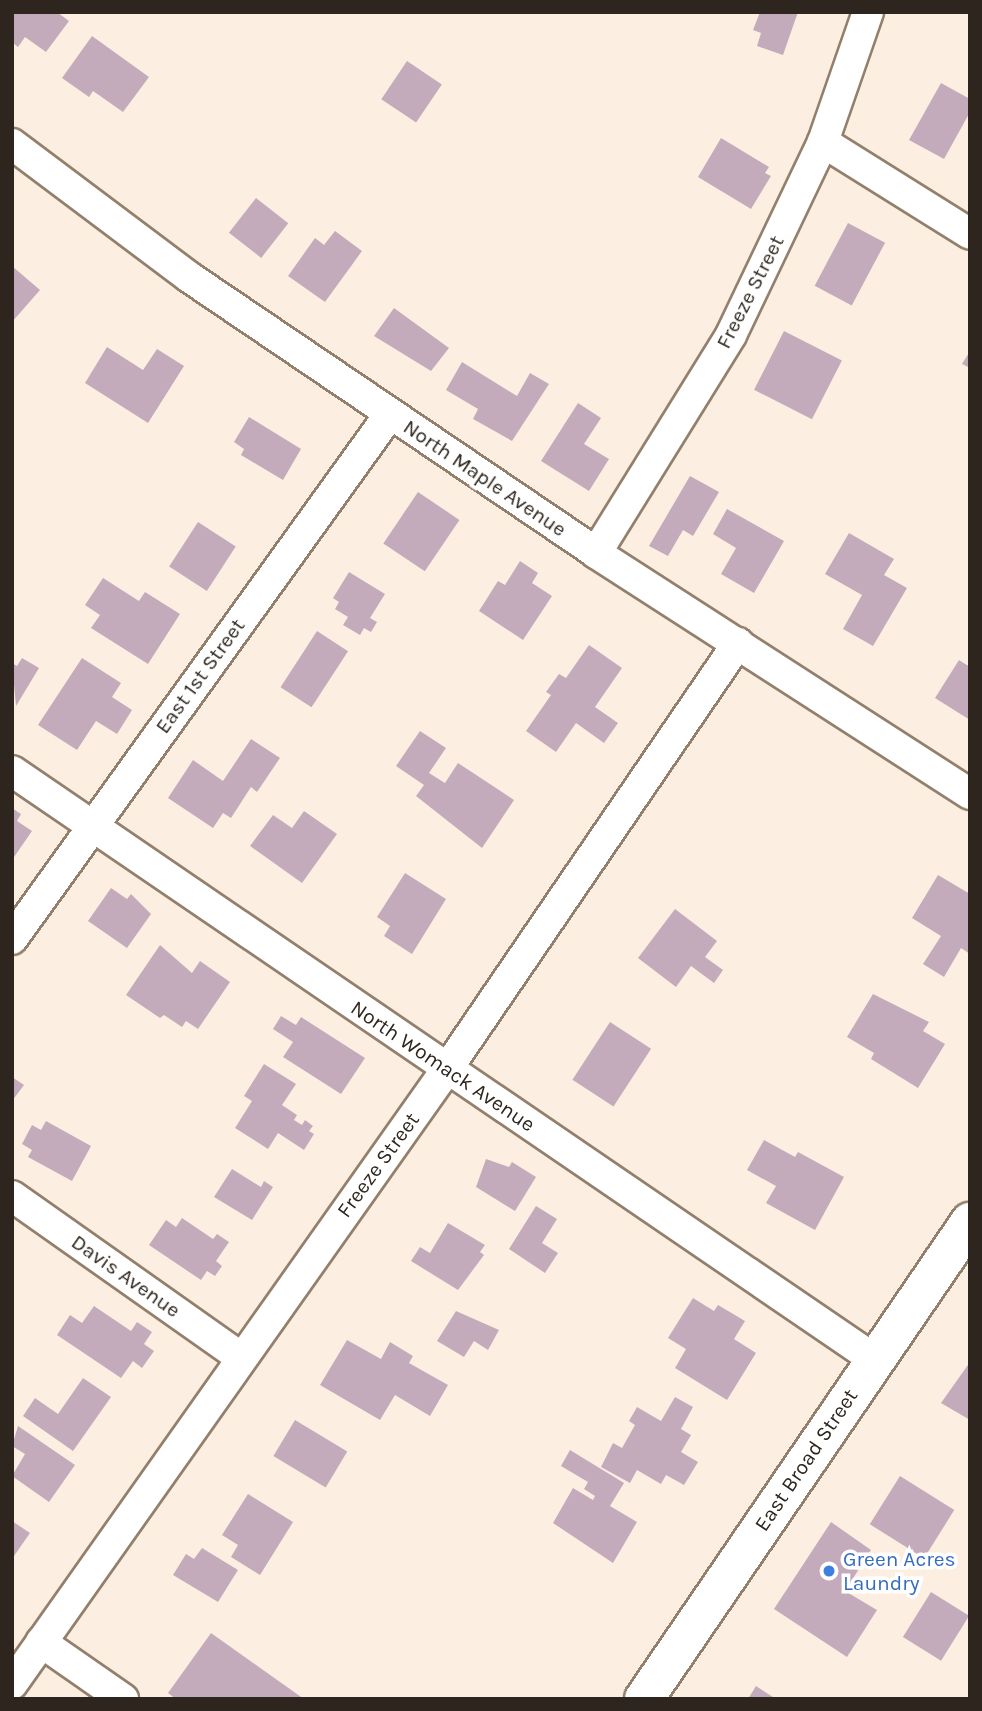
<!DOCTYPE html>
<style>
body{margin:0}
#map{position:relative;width:982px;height:1711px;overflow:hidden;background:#fcefe2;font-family:Karla,sans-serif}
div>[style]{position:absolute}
.building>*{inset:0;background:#c4abbc;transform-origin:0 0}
.roads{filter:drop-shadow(2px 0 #93806c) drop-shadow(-2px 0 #93806c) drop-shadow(0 2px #93806c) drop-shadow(0 -2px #93806c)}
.street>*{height:30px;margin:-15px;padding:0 15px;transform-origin:15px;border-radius:15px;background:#fff}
.secondary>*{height:38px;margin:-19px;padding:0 19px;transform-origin:19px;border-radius:19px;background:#fff}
.dots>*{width:19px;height:19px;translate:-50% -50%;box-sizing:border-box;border:4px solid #fff;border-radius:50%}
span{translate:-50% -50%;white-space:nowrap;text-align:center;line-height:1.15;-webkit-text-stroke:7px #fff;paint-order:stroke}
.street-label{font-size:21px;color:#2e261e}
.shop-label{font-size:21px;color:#366cbe}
.left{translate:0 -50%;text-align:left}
.frame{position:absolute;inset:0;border:14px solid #2e261e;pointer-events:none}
</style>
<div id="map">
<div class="building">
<div style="clip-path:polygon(12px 12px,57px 12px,69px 21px,46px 52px,25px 37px,18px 47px,12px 42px)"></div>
<div style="clip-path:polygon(760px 12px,798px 12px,783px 55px,757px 46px,761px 33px,753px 30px)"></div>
<div style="clip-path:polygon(92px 36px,149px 77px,123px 112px,93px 91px,89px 97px,62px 78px)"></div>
<div style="left:407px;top:61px;width:42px;height:46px;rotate:34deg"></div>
<div style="clip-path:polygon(941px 83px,970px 99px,970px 112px,944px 159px,909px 140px)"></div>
<div style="clip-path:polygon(721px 138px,769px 167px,765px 173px,771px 176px,751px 209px,698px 177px)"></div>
<div style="left:256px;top:198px;width:41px;height:44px;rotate:38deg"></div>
<div style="left:848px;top:223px;width:42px;height:71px;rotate:28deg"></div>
<div style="clip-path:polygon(335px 231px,362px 251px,325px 302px,288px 276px,315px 238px,324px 245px)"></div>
<div style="clip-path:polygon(12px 266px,40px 290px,12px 322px)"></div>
<div style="clip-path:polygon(394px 308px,449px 348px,431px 371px,374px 336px)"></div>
<div style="left:784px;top:331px;width:65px;height:66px;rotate:27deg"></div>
<div style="clip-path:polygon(107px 347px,143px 370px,157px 349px,184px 366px,148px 423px,85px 383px)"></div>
<div style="clip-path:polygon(970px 351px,970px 368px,962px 364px)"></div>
<div style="clip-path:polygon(462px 362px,517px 396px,530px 373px,549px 384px,512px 441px,473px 419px,478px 409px,446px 390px)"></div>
<div style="clip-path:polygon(578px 403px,601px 418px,584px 444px,609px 459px,589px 491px,541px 461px)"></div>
<div style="clip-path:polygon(249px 417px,301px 449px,283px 480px,241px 455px,244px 449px,234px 442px)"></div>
<div style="clip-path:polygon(690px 476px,719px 492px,693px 536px,683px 530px,668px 556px,649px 546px)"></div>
<div style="left:418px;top:492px;width:50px;height:62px;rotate:34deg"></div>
<div style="clip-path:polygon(727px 509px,784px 541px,754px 593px,721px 574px,736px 548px,713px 534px)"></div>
<div style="left:198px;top:522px;width:45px;height:53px;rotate:33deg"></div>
<div style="clip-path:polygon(849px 533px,894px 559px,884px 575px,907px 588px,873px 646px,843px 629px,862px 595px,825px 574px)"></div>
<div style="clip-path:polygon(520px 561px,538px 573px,532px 583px,552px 596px,523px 640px,479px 611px,498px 581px,505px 585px)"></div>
<div style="clip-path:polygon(349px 572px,385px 594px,370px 618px,377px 622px,371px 632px,364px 628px,360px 635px,343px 625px,348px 617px,335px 609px,339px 602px,333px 598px)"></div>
<div style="clip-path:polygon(103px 578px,139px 601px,145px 592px,180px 614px,148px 664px,91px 628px,100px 615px,85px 605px)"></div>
<div style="left:317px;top:631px;width:37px;height:67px;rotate:33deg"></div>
<div style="clip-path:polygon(589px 645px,622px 668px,595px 707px,618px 723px,604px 743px,576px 723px,556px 752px,526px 731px,551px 695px,546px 692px,559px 674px,566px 678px)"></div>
<div style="clip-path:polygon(22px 658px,39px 668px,16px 706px,12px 663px,17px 666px)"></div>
<div style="clip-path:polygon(82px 658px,121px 683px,112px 697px,132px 710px,117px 734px,96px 721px,77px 750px,38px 725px)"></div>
<div style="clip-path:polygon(959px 660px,970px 667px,970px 720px,935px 698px)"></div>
<div style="clip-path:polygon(420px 731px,446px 748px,429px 773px,445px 783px,458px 763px,514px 800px,482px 848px,416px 796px,424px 785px,396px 766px)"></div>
<div style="clip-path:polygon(251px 739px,280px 758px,257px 792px,251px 787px,231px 818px,223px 813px,213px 828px,168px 798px,193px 760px,223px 781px)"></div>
<div style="clip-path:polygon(12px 808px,21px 814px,17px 821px,32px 831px,12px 860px)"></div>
<div style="clip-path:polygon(304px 811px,337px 834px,302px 883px,250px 846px,273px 815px,292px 828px)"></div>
<div style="clip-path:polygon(405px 873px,446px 899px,412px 954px,384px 936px,390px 926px,377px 917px)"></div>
<div style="clip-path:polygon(938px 875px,970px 894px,970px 954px,961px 948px,944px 977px,923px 964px,941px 936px,912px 918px)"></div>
<div style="clip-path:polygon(111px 888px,127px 899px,131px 894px,151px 914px,127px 948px,88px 921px)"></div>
<div style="clip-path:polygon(675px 909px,717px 941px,705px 957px,723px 970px,714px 983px,691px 966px,676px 987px,638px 958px)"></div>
<div style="clip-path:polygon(160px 945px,192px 973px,200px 961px,230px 982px,198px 1029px,186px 1021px,182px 1027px,164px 1015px,160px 1018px,126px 995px)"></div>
<div style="clip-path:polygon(873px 994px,929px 1022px,923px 1031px,945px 1044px,918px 1088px,871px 1059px,874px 1053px,847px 1037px)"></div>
<div style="clip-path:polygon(281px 1016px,296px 1025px,301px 1017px,365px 1058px,341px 1094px,283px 1057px,293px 1042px,273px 1029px)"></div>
<div style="left:610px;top:1022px;width:49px;height:69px;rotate:33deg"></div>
<div style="clip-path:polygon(264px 1064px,296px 1084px,282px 1105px,297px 1115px,294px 1120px,302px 1125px,305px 1120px,313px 1126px,309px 1131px,314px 1134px,304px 1150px,278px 1133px,268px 1149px,235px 1128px,252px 1101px,244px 1096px)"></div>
<div style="clip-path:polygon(12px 1077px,24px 1085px,12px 1101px)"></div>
<div style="clip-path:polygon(46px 1121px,91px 1146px,72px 1181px,28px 1157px,32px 1150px,22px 1144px,32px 1125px,41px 1130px)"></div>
<div style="clip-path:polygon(764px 1140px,795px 1157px,798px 1152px,844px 1177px,815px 1230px,766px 1203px,776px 1186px,747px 1170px)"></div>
<div style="clip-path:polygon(486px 1159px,509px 1167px,512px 1162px,536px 1177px,515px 1211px,476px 1187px)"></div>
<div style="clip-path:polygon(232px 1169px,261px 1187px,264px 1181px,273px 1187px,252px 1220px,214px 1197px)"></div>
<div style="clip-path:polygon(536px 1206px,557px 1219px,542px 1243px,558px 1253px,545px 1273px,509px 1249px)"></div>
<div style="clip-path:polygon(182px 1218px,213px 1239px,217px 1234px,229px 1242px,216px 1261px,222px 1266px,215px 1276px,207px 1271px,201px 1280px,149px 1245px,166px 1220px,176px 1227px)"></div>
<div style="clip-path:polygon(448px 1223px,485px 1245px,480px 1252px,484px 1255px,458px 1290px,411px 1261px,420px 1247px,430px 1253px)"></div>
<div style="clip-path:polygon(693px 1298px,714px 1311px,718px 1305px,745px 1321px,734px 1339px,756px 1353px,727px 1400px,675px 1368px,686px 1349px,668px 1338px)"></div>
<div style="clip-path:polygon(94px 1306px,131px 1331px,137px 1322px,152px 1332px,144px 1344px,154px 1351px,142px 1368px,133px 1361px,121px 1378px,57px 1335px,70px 1315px,82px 1323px)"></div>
<div style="clip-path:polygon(456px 1311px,499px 1330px,488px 1350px,474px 1341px,464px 1357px,437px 1341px)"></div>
<div style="clip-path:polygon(347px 1340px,381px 1359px,390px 1342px,413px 1356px,409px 1363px,448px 1385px,430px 1416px,395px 1395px,380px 1420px,320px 1385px)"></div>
<div style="clip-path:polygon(970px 1362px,970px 1420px,941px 1403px)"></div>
<div style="clip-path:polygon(83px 1378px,111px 1397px,73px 1451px,23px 1416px,35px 1398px,58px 1414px)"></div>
<div style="clip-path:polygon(675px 1397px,693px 1407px,681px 1429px,691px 1435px,681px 1452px,698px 1462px,684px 1485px,666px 1475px,661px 1484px,637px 1470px,630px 1483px,601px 1467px,613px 1443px,622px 1448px,635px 1425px,629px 1421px,637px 1407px,661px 1421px)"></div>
<div style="left:295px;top:1420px;width:61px;height:42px;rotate:31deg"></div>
<div style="clip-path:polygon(18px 1426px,75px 1465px,49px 1502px,12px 1476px,25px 1454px,12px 1446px)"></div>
<div style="clip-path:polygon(570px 1450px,624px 1483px,610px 1506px,637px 1522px,613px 1563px,553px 1523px,573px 1488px,593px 1500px,595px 1496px,584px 1489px,588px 1482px,561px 1466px)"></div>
<div style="left:900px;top:1476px;width:64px;height:57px;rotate:32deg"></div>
<div style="clip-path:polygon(248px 1494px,293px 1522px,260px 1575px,231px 1557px,238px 1545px,222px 1535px)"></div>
<div style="clip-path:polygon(12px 1521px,30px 1533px,12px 1559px)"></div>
<div style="clip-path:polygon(831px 1522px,871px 1550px,845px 1591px,877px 1610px,847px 1657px,774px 1609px)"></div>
<div style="clip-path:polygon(202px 1548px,238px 1570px,218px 1602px,173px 1575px,186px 1554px,194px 1559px)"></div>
<div style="left:931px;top:1592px;width:45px;height:53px;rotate:32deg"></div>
<div style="clip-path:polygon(211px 1633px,304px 1699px,176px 1699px,168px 1693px)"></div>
<div style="clip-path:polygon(756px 1686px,776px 1699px,748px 1699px)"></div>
</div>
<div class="roads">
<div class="street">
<div style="left:823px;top:142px;width:173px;rotate:32deg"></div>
<div style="left:12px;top:144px;width:221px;rotate:36.9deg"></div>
<div style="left:189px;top:277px;width:492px;rotate:34.1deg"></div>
<div style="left:596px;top:553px;width:445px;rotate:32.8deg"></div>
<div style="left:596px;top:553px;width:256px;rotate:-58.2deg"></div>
<div style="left:731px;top:335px;width:214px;rotate:-64.5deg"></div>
<div style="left:823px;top:142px;width:138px;rotate:-70.9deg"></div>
<div style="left:12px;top:771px;width:1043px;rotate:34.3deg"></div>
<div style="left:12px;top:939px;width:647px;rotate:-54.25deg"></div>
<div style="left:12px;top:1196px;width:279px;rotate:35.2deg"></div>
<div style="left:41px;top:1642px;width:100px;rotate:34.8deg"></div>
<div style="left:12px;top:1684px;width:753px;rotate:-54.73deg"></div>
<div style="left:447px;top:1069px;width:516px;rotate:-55.66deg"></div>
</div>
<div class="secondary">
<div style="left:644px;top:1699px;width:578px;rotate:-55.65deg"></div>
</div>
</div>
<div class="dots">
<div style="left:829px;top:1571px;background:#3f7fe0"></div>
</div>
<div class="street-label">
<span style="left:750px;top:292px;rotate:-63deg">Freeze Street</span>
<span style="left:485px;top:478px;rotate:34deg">North Maple Avenue</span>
<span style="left:200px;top:676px;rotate:-54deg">East 1st Street</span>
<span style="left:443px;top:1066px;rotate:34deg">North Womack Avenue</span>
<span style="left:378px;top:1165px;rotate:-54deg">Freeze Street</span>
<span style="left:126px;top:1276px;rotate:35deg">Davis Avenue</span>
<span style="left:806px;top:1460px;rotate:-56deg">East Broad Street</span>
</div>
<div class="shop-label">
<span class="left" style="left:843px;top:1571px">Green Acres<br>Laundry</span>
</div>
<div class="frame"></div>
</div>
